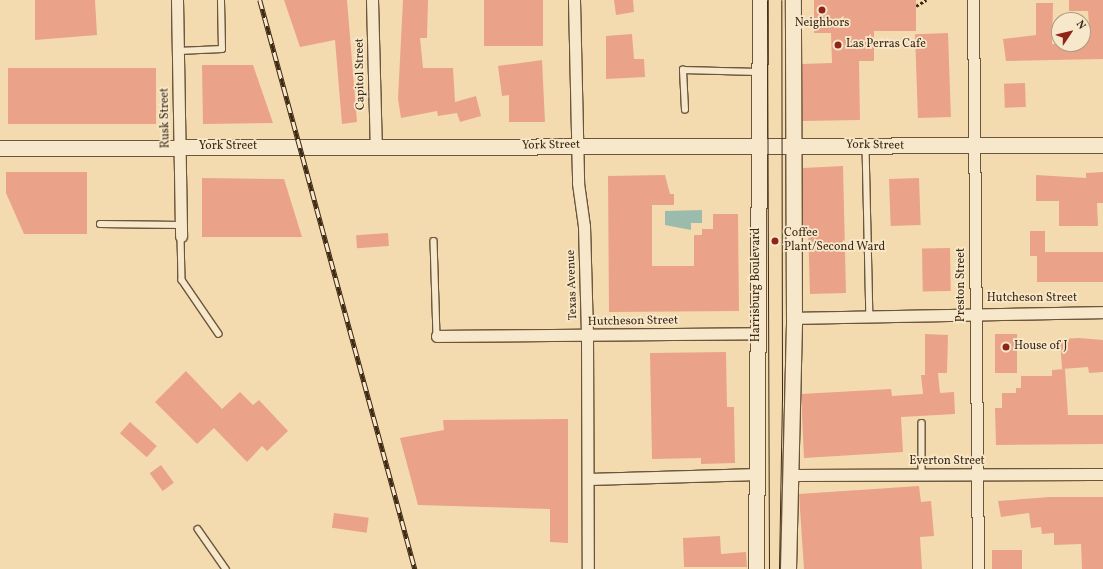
<!DOCTYPE html>
<style>
body{margin:0}
#map{position:relative;width:1103px;height:569px;overflow:hidden;background:#f3dbaf;font-family:Vollkorn,serif}
div>[style]{position:absolute}
.water>*{inset:0;background:#9bbbad}
.building>*{inset:0;background:#eaa388;transform-origin:0 0}
.path>*{height:2.5px;margin-top:-1.25px;transform-origin:0;background:repeating-linear-gradient(90deg,#3e2915 0 3px,transparent 0 5px)}
.roads{filter:drop-shadow(1px 0 #6b563c) drop-shadow(-1px 0 #6b563c) drop-shadow(0 1px #6b563c) drop-shadow(0 -1px #6b563c)}
.lane>*{height:5.5px;margin:-2.75px;padding:0 2.75px;transform-origin:2.75px;border-radius:2.75px;background:#f7e8cb}
.street>*{height:11px;margin:-5.5px;padding:0 5.5px;transform-origin:5.5px;border-radius:5.5px;background:#f7e8cb}
.secondary>*{height:15px;margin:-7.5px;padding:0 7.5px;transform-origin:7.5px;border-radius:7.5px;background:#f7e8cb}
.tram>*{height:1px;margin:-0.5px;padding:0 0.5px;transform-origin:0.5px;border-radius:0.5px;background:#3e2915}
.rail>*{height:4.5px;margin-top:-2.25px;transform-origin:0;background:repeating-linear-gradient(90deg,#f7e8cb 0 9px,#3e2915 0 18px);box-sizing:border-box;border-block:1px solid #3e2915}
.dots>*{width:11px;height:11px;translate:-50% -50%;box-sizing:border-box;border:2px solid #f7e8cb;border-radius:50%}
span{translate:-50% -50%;white-space:nowrap;text-align:center;line-height:1.15;-webkit-text-stroke:3.5px #f7e8cb;paint-order:stroke}
.poi-label{font-size:12px;color:#3e2915}
.left{translate:0 -50%;text-align:left}
.street-label{font-size:12px;color:#3e2915}
.north{position:absolute;left:1051px;top:12px;width:40px;height:40px;box-sizing:border-box;background:#f7e8cb;border:1px solid #ad9c82;border-radius:50%;rotate:55deg;font-size:11px;font-weight:700;line-height:16px;text-align:center;color:#3e2915}
.north::after{content:'';display:block;margin:auto;width:14px;height:18px;background:#8f2418;clip-path:polygon(50% 0,100% 100%,50% 72%,0 100%)}
</style>
<div id="map">
<div class="water">
<div style="clip-path:polygon(702px 210px,702px 223px,691px 223px,691px 230px,665px 225px,665px 211px)"></div>
</div>
<div class="building">
<div style="clip-path:polygon(35px 0,95px 0,97px 35px,35px 40px)"></div>
<div style="clip-path:polygon(284px 0,347px 0,357px 122px,342px 124px,335px 40px,300px 47px)"></div>
<div style="clip-path:polygon(403px 0,428px 0,427px 38px,420px 38px,423px 68px,453px 68px,455px 102px,476px 96px,481px 116px,460px 122px,457px 113px,438px 116px,437px 111px,401px 118px,398px 99px)"></div>
<div style="left:484px;top:0;width:59px;height:46px"></div>
<div style="clip-path:polygon(614px 0,633px 0,634px 12px,616px 15px)"></div>
<div style="clip-path:polygon(814px 0,916px 0,916px 31px,874px 31px,874px 61px,859px 61px,860px 120px,802px 121px,802px 64px,832px 63px,831px 33px,814px 33px)"></div>
<div style="clip-path:polygon(1069px 0,1103px 0,1103px 59px,1006px 61px,1003px 39px,1036px 35px,1036px 3px,1053px 3px,1052px 44px,1084px 44px,1084px 37px,1090px 37px,1088px 11px,1069px 11px)"></div>
<div style="left:948px;top:33px;width:84px;height:33px;rotate:88deg"></div>
<div style="clip-path:polygon(632px 34px,634px 59px,644px 59px,645px 77px,606px 79px,606px 36px)"></div>
<div style="clip-path:polygon(542px 60px,545px 122px,509px 122px,509px 95px,502px 96px,498px 66px)"></div>
<div style="clip-path:polygon(202px 65px,253px 65px,273px 123px,203px 124px)"></div>
<div style="left:8px;top:68px;width:148px;height:56px"></div>
<div style="left:1025px;top:83px;width:24px;height:21px;rotate:88deg"></div>
<div style="clip-path:polygon(843px 166px,846px 293px,810px 294px,808px 227px,803px 225px,803px 168px)"></div>
<div style="clip-path:polygon(6px 172px,87px 172px,87px 234px,24px 234px,6px 193px)"></div>
<div style="clip-path:polygon(1103px 172px,1103px 203px,1097px 203px,1098px 226px,1059px 226px,1059px 201px,1036px 201px,1036px 175px,1086px 178px,1086px 173px)"></div>
<div style="clip-path:polygon(665px 175px,670px 194px,674px 194px,674px 205px,652px 205px,652px 266px,694px 266px,694px 235px,702px 235px,702px 229px,713px 229px,713px 214px,738px 214px,739px 311px,609px 312px,608px 176px)"></div>
<div style="clip-path:polygon(202px 178px,284px 179px,302px 237px,202px 237px)"></div>
<div style="left:919px;top:178px;width:47px;height:30px;rotate:88deg"></div>
<div style="left:1030px;top:231px;width:15px;height:25px"></div>
<div style="left:388px;top:233px;width:13px;height:32px;rotate:86deg"></div>
<div style="left:950px;top:248px;width:43px;height:28px;rotate:89deg"></div>
<div style="left:1103px;top:252px;width:30px;height:66px;rotate:90deg"></div>
<div style="clip-path:polygon(925px 334px,948px 335px,947px 373px,938px 373px,940px 393px,954px 392px,955px 414px,901px 417px,903px 452px,804px 458px,801px 394px,891px 389px,892px 396px,923px 394px,921px 375px,925px 375px)"></div>
<div style="left:995px;top:334px;width:22px;height:39px"></div>
<div style="clip-path:polygon(1079px 338px,1103px 340px,1103px 372px,1089px 373px,1088px 367px,1062px 369px,1060px 339px)"></div>
<div style="clip-path:polygon(726px 352px,727px 407px,734px 407px,735px 463px,701px 464px,701px 458px,652px 459px,650px 353px)"></div>
<div style="clip-path:polygon(1065px 369px,1068px 415px,1103px 415px,1103px 444px,996px 445px,995px 408px,1002px 408px,1002px 393px,1016px 393px,1016px 388px,1021px 388px,1021px 376px,1052px 376px,1052px 370px)"></div>
<div style="clip-path:polygon(186px 371px,222px 409px,240px 392px,253px 405px,259px 400px,288px 431px,267px 451px,262px 446px,247px 462px,214px 428px,197px 444px,155px 402px)"></div>
<div style="clip-path:polygon(568px 419px,568px 543px,550px 542px,550px 509px,418px 505px,400px 438px,444px 430px,443px 420px)"></div>
<div style="left:130px;top:422px;width:36px;height:15px;rotate:42deg"></div>
<div style="left:161px;top:465px;width:22px;height:14px;rotate:54deg"></div>
<div style="clip-path:polygon(919px 486px,921px 502px,931px 501px,934px 536px,920px 537px,922px 569px,804px 569px,799px 494px)"></div>
<div style="clip-path:polygon(1050px 497px,1103px 497px,1103px 569px,1082px 569px,1081px 544px,1054px 545px,1054px 533px,1042px 534px,1041px 527px,1031px 528px,1029px 513px,1001px 517px,998px 501px)"></div>
<div style="left:334px;top:513px;width:35px;height:15px;rotate:8deg"></div>
<div style="clip-path:polygon(720px 536px,721px 554px,746px 552px,747px 567px,684px 567px,683px 538px)"></div>
<div style="left:992px;top:550px;width:30px;height:19px"></div>
</div>
<div class="path">
<div style="left:916px;top:6px;width:12px;rotate:-31deg"></div>
</div>
<div class="roads">
<div class="lane">
<div style="left:178px;top:51px;width:44px;rotate:-2.6deg"></div>
<div style="left:222px;top:49px;width:49px;rotate:-91.2deg"></div>
<div style="left:685px;top:110px;width:40px;rotate:-92.9deg"></div>
<div style="left:683px;top:70px;width:75px;rotate:1.5deg"></div>
<div style="left:866px;top:146px;width:170px;rotate:88.7deg"></div>
<div style="left:100px;top:224px;width:81px;rotate:0.7deg"></div>
<div style="left:181px;top:236px;width:44px;rotate:88.7deg"></div>
<div style="left:182px;top:280px;width:65px;rotate:55.6deg"></div>
<div style="left:434px;top:241px;width:95px;rotate:88.2deg"></div>
<div style="left:922px;top:423px;width:52px;rotate:90deg"></div>
<div style="left:198px;top:529px;width:49px;rotate:55deg"></div>
</div>
<div class="street">
<div style="left:177px;top:0;width:236px;rotate:89deg"></div>
<div style="left:372px;top:0;width:148px;rotate:88.5deg"></div>
<div style="left:574px;top:0;width:183px;rotate:88.7deg"></div>
<div style="left:578px;top:183px;width:43px;rotate:82.1deg"></div>
<div style="left:584px;top:226px;width:109px;rotate:88.4deg"></div>
<div style="left:587px;top:335px;width:234px;rotate:89.8deg"></div>
<div style="left:973px;top:0;width:569px;rotate:89.5deg"></div>
<div style="left:794px;top:318px;width:309px;rotate:-1.1deg"></div>
<div style="left:437px;top:336px;width:320px;rotate:-0.5deg"></div>
<div style="left:792px;top:475px;width:311px;rotate:-0.2deg"></div>
<div style="left:588px;top:479px;width:171px;rotate:-1.7deg"></div>
</div>
<div class="secondary">
<div style="left:0;top:148px;width:1103px;rotate:-0.16deg"></div>
<div style="left:756px;top:569px;width:569px;rotate:-89.6deg"></div>
<div style="left:788px;top:569px;width:251px;rotate:-88.6deg"></div>
<div style="left:794px;top:318px;width:318px;rotate:-90.2deg"></div>
</div>
</div>
<div class="tram">
<div style="left:767px;top:0;width:569px;rotate:89.8deg"></div>
<div style="left:779px;top:569px;width:174px;rotate:-89deg"></div>
<div style="left:782px;top:395px;width:395px;rotate:-90.1deg"></div>
</div>
<div class="rail">
<div style="left:260px;top:0;width:590px;rotate:74.76deg"></div>
</div>
<div class="dots">
<div style="left:822px;top:10px;background:#8f2418"></div>
<div style="left:838px;top:45px;background:#8f2418"></div>
<div style="left:775px;top:241px;background:#8f2418"></div>
<div style="left:1006px;top:347px;background:#8f2418"></div>
</div>
<div class="poi-label">
<span style="left:822px;top:24px">Neighbors</span>
<span class="left" style="left:846px;top:45px">Las Perras Cafe</span>
<span class="left" style="left:784px;top:241px">Coffee<br>Plant/Second Ward</span>
<span class="left" style="left:1014px;top:347px">House of J</span>
</div>
<div class="street-label">
<span style="left:361px;top:74px;rotate:-91deg">Capitol Street</span>
<span style="left:166px;top:118px;rotate:-91deg">Rusk Street</span>
<span style="left:551px;top:146px;rotate:-1deg">York Street</span>
<span style="left:875px;top:146px;rotate:1deg">York Street</span>
<span style="left:228px;top:147px">York Street</span>
<span style="left:573px;top:285px;rotate:-92deg">Texas Avenue</span>
<span style="left:757px;top:285px;rotate:-90deg">Harrisburg Boulevard</span>
<span style="left:962px;top:285px;rotate:-90deg">Preston Street</span>
<span style="left:1032px;top:299px">Hutcheson Street</span>
<span style="left:633px;top:322px;rotate:-1deg">Hutcheson Street</span>
<span style="left:947px;top:462px">Everton Street</span>
</div>
<div class="north">N</div>
</div>
